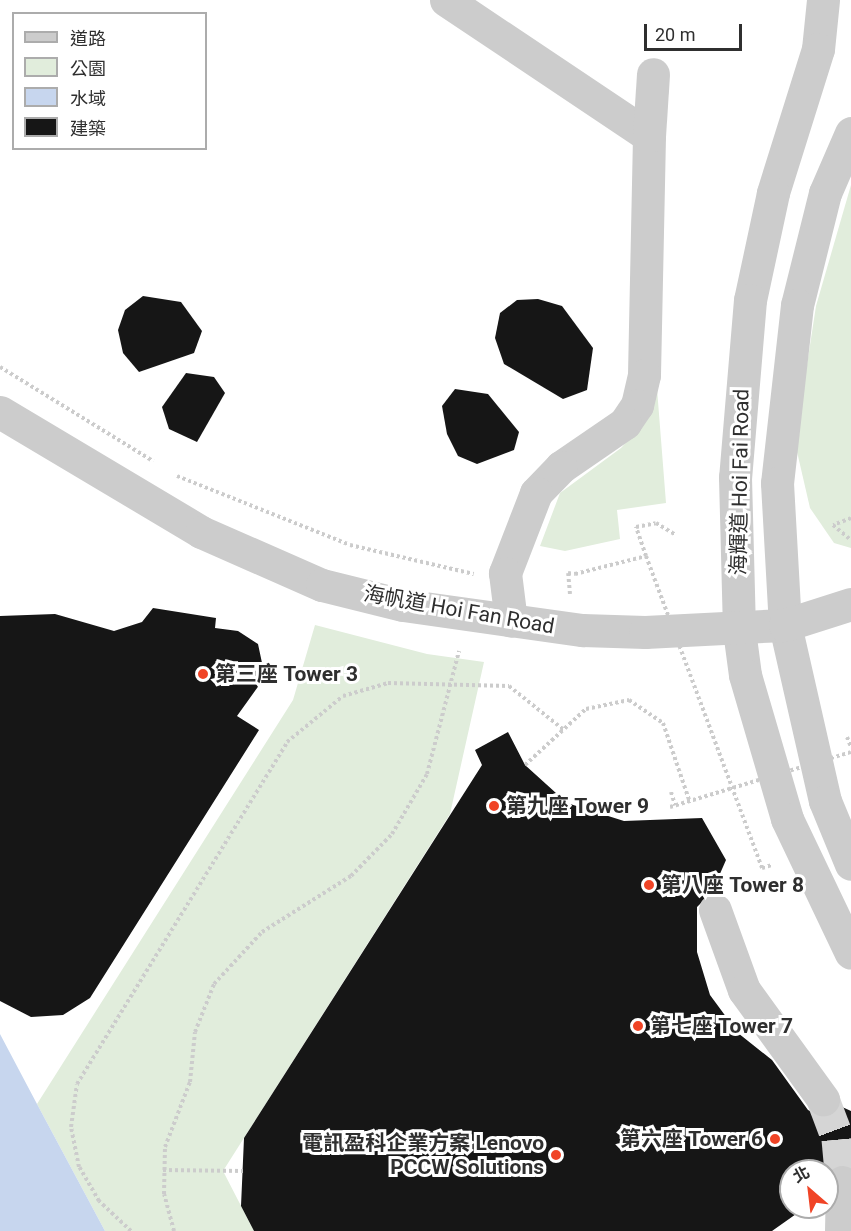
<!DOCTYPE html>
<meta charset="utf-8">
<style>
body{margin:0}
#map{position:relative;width:851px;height:1231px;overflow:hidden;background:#fff;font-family:Roboto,"Noto Sans TC",sans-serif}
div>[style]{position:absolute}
.green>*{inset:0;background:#e1eddc}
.water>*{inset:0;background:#c7d6ee}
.building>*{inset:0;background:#161616}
.minor-tunnel>*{height:33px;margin-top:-16.5px;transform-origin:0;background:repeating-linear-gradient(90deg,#d5d5d5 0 33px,transparent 0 49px)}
.path>*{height:4px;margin-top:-2px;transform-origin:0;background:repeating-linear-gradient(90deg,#ccc 0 3px,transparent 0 6px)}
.minor>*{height:33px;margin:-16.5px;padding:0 16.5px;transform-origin:16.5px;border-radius:16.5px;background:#ccc}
.path-bridge>*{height:4px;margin-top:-2px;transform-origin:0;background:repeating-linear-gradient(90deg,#ccc 0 3px,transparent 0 6px)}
.dots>*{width:16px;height:16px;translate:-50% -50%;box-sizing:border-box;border:3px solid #fff;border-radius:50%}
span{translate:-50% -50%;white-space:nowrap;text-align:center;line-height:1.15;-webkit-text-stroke:6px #fff;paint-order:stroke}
.street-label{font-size:21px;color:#2f2f2f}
.poi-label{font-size:21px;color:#2f2f2f;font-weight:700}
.left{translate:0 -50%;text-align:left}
.right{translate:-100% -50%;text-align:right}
.legend{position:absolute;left:12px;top:12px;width:195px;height:138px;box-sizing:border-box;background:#fff;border:2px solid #acacac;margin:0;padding:8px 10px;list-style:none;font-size:18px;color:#2f2f2f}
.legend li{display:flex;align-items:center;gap:12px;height:30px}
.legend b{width:30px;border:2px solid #acacac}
.north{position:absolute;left:779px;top:1159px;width:60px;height:60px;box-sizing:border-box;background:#fff;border:2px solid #acacac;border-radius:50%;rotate:332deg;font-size:16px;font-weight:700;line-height:24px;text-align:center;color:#2f2f2f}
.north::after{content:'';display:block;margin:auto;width:21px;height:27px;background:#f04426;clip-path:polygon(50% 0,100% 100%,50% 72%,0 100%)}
.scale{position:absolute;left:644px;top:24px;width:98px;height:27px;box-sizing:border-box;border:3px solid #2f2f2f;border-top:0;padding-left:8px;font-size:18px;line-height:21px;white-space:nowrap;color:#2f2f2f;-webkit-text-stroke:4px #fff;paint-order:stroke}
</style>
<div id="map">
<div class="green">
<div style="clip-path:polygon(851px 185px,851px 548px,834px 543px,810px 508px,795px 443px,816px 306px)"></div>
<div style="clip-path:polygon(656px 376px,666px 503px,617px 510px,620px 539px,565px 551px,540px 546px,560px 493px,621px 448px,645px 422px)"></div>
<div style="clip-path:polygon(315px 625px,427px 654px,484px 662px,450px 814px,223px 1171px,254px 1231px,105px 1231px,37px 1104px,293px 700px)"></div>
</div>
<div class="water">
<div style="clip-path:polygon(0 1034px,37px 1104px,105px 1231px,0 1231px)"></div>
</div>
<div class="building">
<div style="clip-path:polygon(143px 296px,181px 302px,202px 331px,194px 353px,139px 372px,123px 353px,118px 330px,125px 310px)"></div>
<div style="clip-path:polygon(538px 299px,562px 306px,593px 348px,587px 390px,563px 399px,504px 364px,495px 338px,500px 313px,517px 300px)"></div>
<div style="clip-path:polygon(186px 373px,214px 377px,225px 393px,197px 442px,169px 429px,162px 407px)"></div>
<div style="clip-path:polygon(455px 389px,488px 394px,519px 432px,514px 450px,477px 464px,458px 456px,447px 434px,442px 406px)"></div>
<div style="clip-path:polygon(153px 608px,216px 618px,215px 628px,238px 631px,258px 644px,265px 677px,237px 716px,259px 730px,90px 998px,63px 1015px,31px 1017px,0 1001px,0 616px,55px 614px,114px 631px,142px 622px)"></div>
<div style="clip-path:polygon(508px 732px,525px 765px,567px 803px,624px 821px,702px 818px,726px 860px,712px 892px,697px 907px,697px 952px,710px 995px,738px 1033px,772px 1060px,808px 1110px,824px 1118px,840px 1106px,851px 1111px,851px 1166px,791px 1171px,791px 1207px,806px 1207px,772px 1231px,254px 1231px,241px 1206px,244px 1138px,482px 765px,475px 750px)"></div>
</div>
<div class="minor-tunnel">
<div style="left:823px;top:1099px;width:43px;rotate:69.4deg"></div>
<div style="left:838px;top:1139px;width:43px;rotate:84.7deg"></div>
</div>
<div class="path">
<div style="left:0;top:367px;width:180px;rotate:31.6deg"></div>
<div style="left:177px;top:476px;width:186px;rotate:21.7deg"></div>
<div style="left:350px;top:545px;width:127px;rotate:13.2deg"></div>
<div style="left:851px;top:518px;width:19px;rotate:159deg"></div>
<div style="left:833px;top:525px;width:23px;rotate:40deg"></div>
<div style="left:646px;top:556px;width:31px;rotate:-109deg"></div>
<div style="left:636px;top:527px;width:20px;rotate:-11deg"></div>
<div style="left:656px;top:523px;width:23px;rotate:31deg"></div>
<div style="left:570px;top:594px;width:21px;rotate:-95deg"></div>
<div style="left:568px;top:573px;width:7px;rotate:8deg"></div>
<div style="left:847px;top:737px;width:11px;rotate:68deg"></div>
<div style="left:525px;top:765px;width:83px;rotate:-42.6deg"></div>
<div style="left:586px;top:709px;width:44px;rotate:-11.8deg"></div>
<div style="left:629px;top:700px;width:41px;rotate:34.1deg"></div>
<div style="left:663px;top:723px;width:81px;rotate:71.3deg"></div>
<div style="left:671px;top:792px;width:14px;rotate:73deg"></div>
<div style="left:762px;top:868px;width:10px;rotate:-17deg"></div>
<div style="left:163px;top:1170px;width:80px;rotate:0.7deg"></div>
<div style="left:131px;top:1231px;width:44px;rotate:-136.8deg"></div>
<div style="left:99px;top:1201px;width:39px;rotate:-120deg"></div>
<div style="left:79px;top:1167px;width:41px;rotate:-101.3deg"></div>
<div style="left:71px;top:1127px;width:43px;rotate:-82.1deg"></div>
<div style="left:77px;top:1084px;width:401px;rotate:-58.4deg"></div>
<div style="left:287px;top:742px;width:72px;rotate:-39.4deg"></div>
<div style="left:343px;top:696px;width:47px;rotate:-16.1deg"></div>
<div style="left:388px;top:683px;width:121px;rotate:1.4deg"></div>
<div style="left:509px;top:686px;width:70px;rotate:38.7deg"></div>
<div style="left:174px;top:1231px;width:38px;rotate:-105deg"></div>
<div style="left:164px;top:1194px;width:47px;rotate:-88.8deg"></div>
<div style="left:165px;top:1147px;width:70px;rotate:-69deg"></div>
<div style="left:190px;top:1082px;width:50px;rotate:-84.3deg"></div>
<div style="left:195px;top:1032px;width:52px;rotate:-68.4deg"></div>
<div style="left:214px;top:984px;width:71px;rotate:-47.3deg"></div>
<div style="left:262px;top:932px;width:105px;rotate:-32.2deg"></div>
<div style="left:351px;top:876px;width:59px;rotate:-45.7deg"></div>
<div style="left:392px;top:834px;width:69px;rotate:-59.7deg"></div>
<div style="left:427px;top:774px;width:127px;rotate:-75.4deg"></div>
</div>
<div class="minor">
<div style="left:446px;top:0;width:244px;rotate:33.8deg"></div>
<div style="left:649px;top:136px;width:239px;rotate:91.2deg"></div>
<div style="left:644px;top:375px;width:31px;rotate:103deg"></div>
<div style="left:637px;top:405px;width:22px;rotate:124deg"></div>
<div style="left:625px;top:423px;width:78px;rotate:145.5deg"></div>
<div style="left:561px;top:467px;width:36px;rotate:134deg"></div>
<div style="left:536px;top:493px;width:86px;rotate:111.2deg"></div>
<div style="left:505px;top:573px;width:48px;rotate:82.9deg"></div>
<div style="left:823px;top:0;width:49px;rotate:95.8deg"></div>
<div style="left:818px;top:49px;width:151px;rotate:107.4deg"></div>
<div style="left:773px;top:193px;width:109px;rotate:102.1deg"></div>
<div style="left:750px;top:300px;width:178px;rotate:94.8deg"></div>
<div style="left:735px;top:477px;width:153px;rotate:88.5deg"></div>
<div style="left:739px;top:630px;width:45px;rotate:82.4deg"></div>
<div style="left:745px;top:675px;width:150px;rotate:73.7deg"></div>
<div style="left:787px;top:819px;width:148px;rotate:64.5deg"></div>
<div style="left:851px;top:133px;width:65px;rotate:113.4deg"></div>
<div style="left:825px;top:193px;width:115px;rotate:104deg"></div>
<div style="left:797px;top:305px;width:179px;rotate:96.4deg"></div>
<div style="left:777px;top:483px;width:142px;rotate:86.8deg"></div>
<div style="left:785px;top:625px;width:180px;rotate:77.2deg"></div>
<div style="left:825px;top:801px;width:68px;rotate:67.6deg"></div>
<div style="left:649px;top:136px;width:62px;rotate:-86.3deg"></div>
<div style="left:0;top:412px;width:234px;rotate:30.8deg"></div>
<div style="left:201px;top:532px;width:132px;rotate:23.7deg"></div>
<div style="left:322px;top:585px;width:83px;rotate:13.9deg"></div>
<div style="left:403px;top:605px;width:181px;rotate:8deg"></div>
<div style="left:582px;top:630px;width:63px;rotate:1.8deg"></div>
<div style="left:645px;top:632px;width:140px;rotate:-2.9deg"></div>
<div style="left:785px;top:625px;width:69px;rotate:-17.7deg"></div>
<div style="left:715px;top:910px;width:85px;rotate:70.1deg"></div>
<div style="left:744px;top:990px;width:135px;rotate:54.1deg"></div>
<div style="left:841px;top:1231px;width:49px;rotate:-88.8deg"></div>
</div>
<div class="path-bridge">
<div style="left:575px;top:574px;width:73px;rotate:-14.2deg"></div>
<div style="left:646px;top:556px;width:333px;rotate:69.6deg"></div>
<div style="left:670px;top:807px;width:189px;rotate:-16.9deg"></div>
</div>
<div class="dots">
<div style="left:203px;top:674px;background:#f04426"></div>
<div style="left:494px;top:806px;background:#f04426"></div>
<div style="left:649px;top:885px;background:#f04426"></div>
<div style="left:638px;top:1026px;background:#f04426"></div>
<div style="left:775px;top:1139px;background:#f04426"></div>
<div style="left:556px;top:1155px;background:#f04426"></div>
</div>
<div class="street-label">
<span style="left:740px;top:482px;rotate:-89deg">海輝道 Hoi Fai Road</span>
<span style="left:459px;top:610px;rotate:10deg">海帆道 Hoi Fan Road</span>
</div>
<div class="poi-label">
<span class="left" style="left:215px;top:674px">第三座 Tower 3</span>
<span class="left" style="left:506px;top:806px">第九座 Tower 9</span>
<span class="left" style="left:661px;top:885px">第八座 Tower 8</span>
<span class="left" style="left:650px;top:1026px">第七座 Tower 7</span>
<span class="right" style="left:763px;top:1139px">第六座 Tower 6</span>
<span class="right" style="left:544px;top:1155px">電訊盈科企業方案 Lenovo<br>PCCW Solutions</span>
</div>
<ul class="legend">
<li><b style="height:8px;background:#ccc"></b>道路</li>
<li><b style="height:16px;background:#e1eddc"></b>公園</li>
<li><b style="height:16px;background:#c7d6ee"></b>水域</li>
<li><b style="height:16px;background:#161616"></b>建築</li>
</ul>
<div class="north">北</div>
<div class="scale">20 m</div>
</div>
